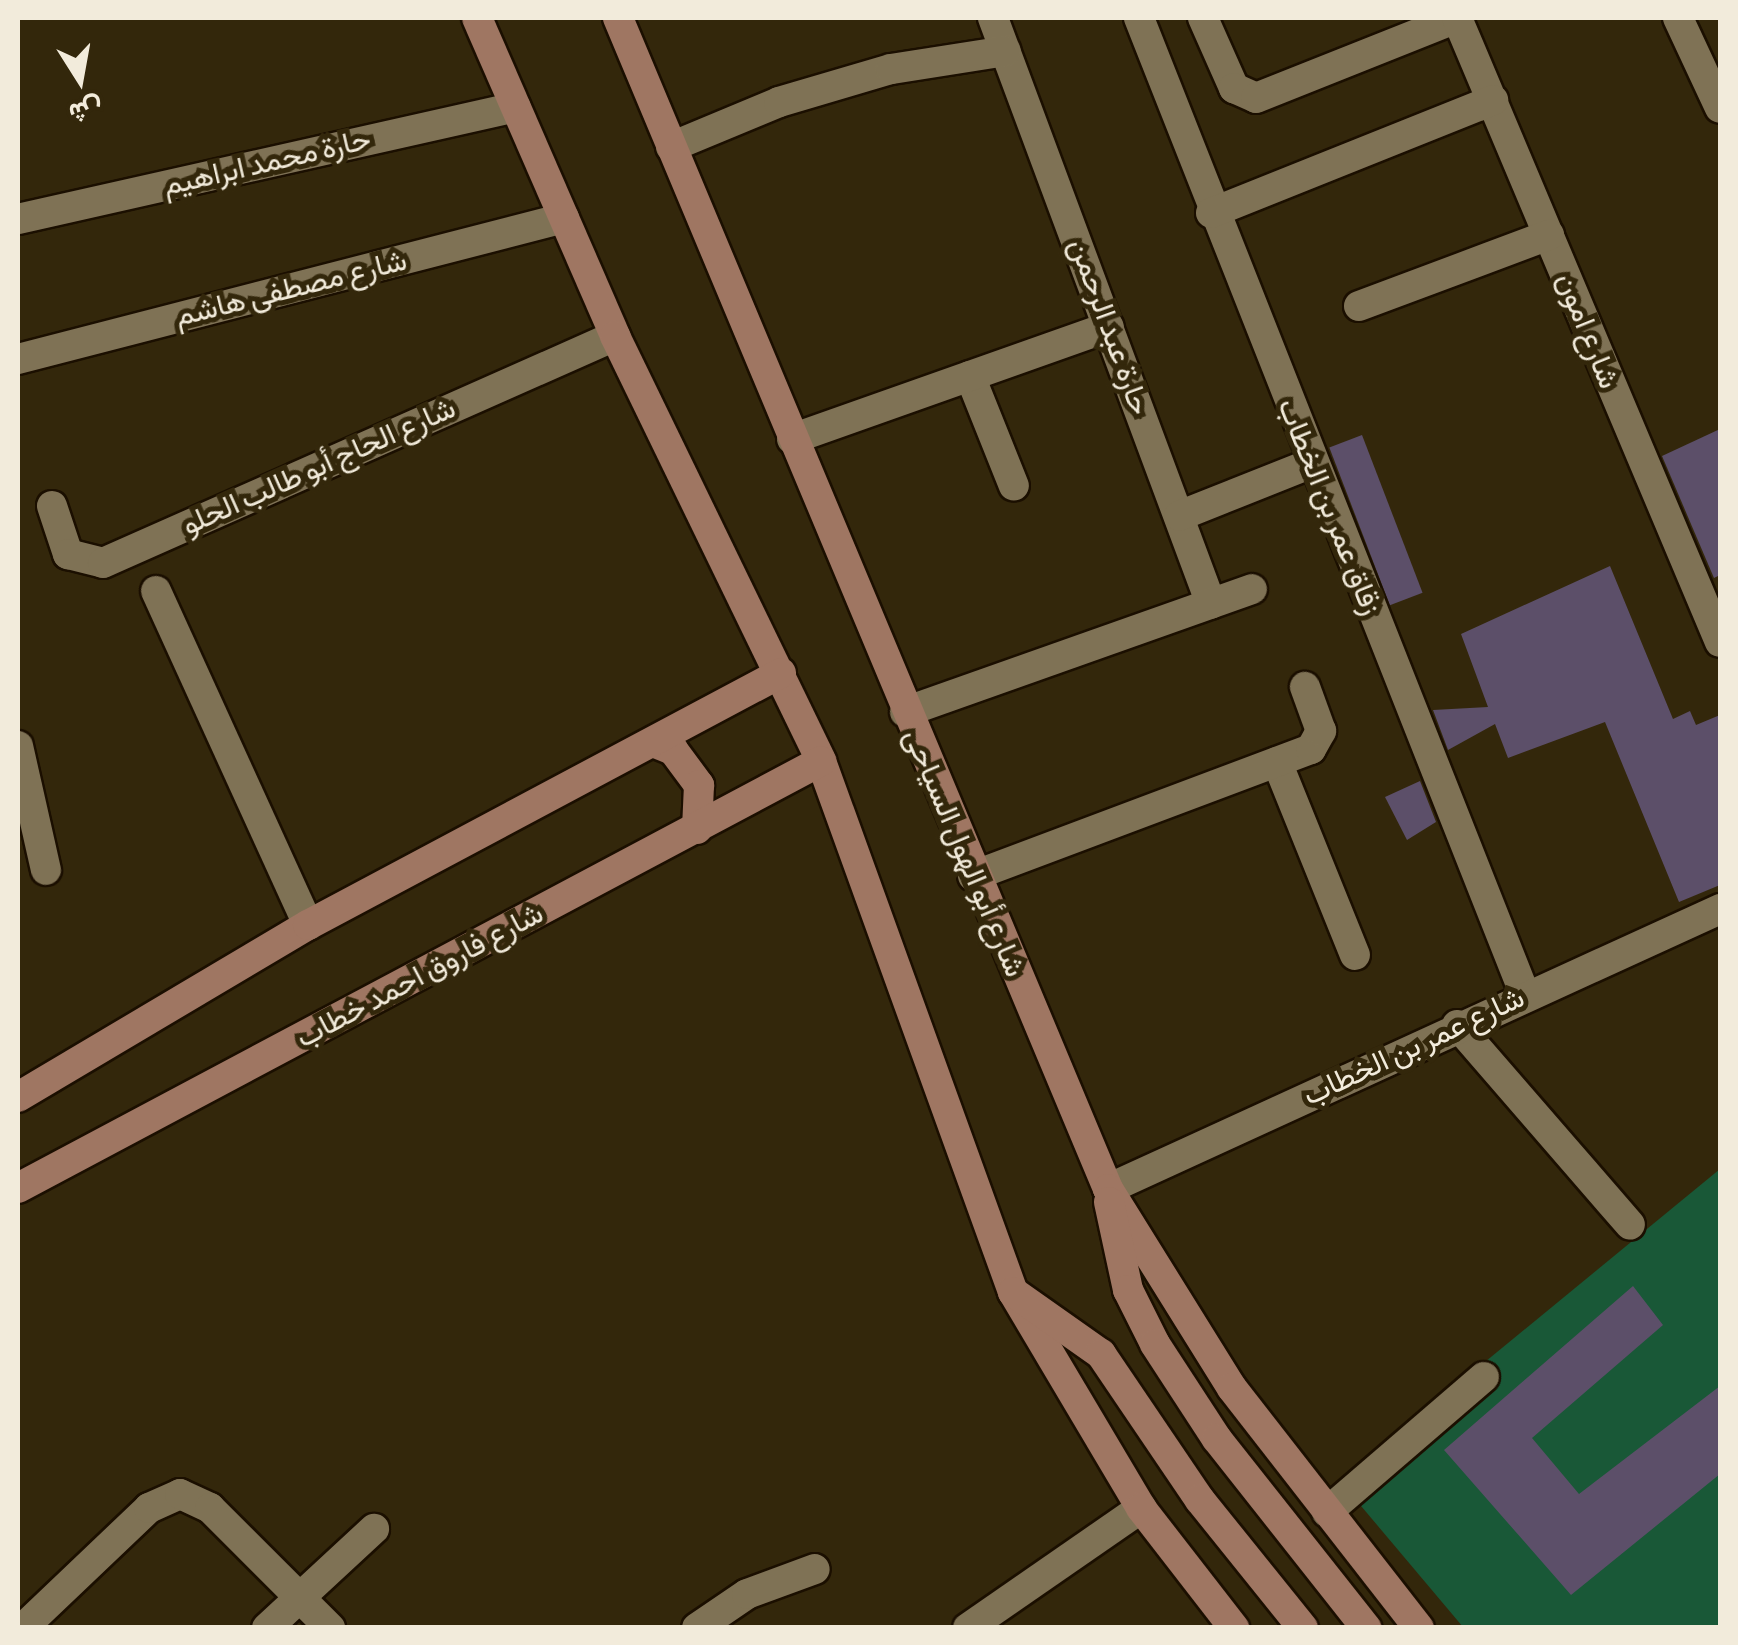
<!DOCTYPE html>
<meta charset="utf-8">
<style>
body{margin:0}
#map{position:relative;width:1738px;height:1645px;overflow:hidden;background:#33270b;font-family:"Sofia Sans Condensed",Vazirmatn,sans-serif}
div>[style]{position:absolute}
.green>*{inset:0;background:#195837}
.building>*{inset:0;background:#5c4f69;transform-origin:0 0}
.roads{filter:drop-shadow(2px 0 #1b0f00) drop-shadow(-2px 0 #1b0f00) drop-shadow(0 2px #1b0f00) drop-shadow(0 -2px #1b0f00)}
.minor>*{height:30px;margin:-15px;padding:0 15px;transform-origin:15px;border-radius:15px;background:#7f7255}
.secondary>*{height:30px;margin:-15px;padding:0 15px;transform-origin:15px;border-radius:15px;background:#9f7662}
span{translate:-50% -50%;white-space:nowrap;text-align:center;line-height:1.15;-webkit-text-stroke:10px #33270b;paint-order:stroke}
.street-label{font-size:30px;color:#f2ebdb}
.frame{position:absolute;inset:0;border:20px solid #f2ebdb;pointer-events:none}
.north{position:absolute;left:30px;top:30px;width:100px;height:100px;-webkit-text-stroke:8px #33270b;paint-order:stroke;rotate:169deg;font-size:28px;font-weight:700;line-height:40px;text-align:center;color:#f2ebdb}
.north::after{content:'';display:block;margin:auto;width:35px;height:45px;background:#f2ebdb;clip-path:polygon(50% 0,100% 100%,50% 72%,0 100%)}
</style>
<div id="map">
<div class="green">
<div style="clip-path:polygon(1720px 1169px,1720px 1627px,1463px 1627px,1340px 1481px)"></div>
</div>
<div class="building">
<div style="clip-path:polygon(1720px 429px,1720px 575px,1714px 578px,1662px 456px)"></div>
<div style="left:1362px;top:435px;width:169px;height:35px;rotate:69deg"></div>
<div style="clip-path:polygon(1610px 566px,1673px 719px,1690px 711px,1696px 725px,1720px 715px,1720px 885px,1679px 902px,1605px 722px,1508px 758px,1495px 724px,1448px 750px,1433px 710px,1488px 707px,1461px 634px)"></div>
<div style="clip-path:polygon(1420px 781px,1436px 822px,1407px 840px,1385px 797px)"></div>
<div style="clip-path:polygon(1633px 1286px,1663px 1325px,1532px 1438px,1579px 1494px,1720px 1386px,1720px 1474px,1571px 1595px,1444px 1450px)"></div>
</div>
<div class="roads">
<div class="minor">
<div style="left:993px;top:18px;width:625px;rotate:69.59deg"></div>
<div style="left:1139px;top:18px;width:1050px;rotate:68.44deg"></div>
<div style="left:1203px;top:18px;width:77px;rotate:66.1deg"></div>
<div style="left:1234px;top:88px;width:24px;rotate:24deg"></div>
<div style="left:1256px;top:98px;width:216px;rotate:-21.7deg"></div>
<div style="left:1457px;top:18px;width:677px;rotate:67.15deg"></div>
<div style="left:1678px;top:18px;width:99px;rotate:65deg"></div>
<div style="left:671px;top:147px;width:117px;rotate:-22.6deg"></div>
<div style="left:779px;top:102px;width:117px;rotate:-16.4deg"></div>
<div style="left:891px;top:69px;width:116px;rotate:-8.9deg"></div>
<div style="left:1211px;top:213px;width:304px;rotate:-21.8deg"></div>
<div style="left:18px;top:219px;width:510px;rotate:-12.67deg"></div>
<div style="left:1359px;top:306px;width:203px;rotate:-20.5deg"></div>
<div style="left:18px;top:359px;width:564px;rotate:-14.48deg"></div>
<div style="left:970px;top:376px;width:118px;rotate:68.2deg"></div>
<div style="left:792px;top:439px;width:336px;rotate:-19.5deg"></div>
<div style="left:52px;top:506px;width:51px;rotate:71.6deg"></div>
<div style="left:68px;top:554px;width:36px;rotate:14deg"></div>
<div style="left:103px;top:563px;width:560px;rotate:-23.91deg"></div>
<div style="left:1179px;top:516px;width:143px;rotate:-21.7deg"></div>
<div style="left:156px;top:591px;width:367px;rotate:65.5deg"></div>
<div style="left:905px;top:712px;width:368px;rotate:-19.5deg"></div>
<div style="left:18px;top:746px;width:127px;rotate:77.3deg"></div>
<div style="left:1277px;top:762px;width:208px;rotate:68deg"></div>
<div style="left:973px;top:876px;width:361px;rotate:-20.6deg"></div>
<div style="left:1311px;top:749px;width:21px;rotate:-61deg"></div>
<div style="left:1321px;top:731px;width:47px;rotate:-110deg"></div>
<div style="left:1457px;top:1025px;width:264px;rotate:49.1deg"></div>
<div style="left:1108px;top:1189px;width:673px;rotate:-24.58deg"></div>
<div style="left:1327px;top:1512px;width:207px;rotate:-40.7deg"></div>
<div style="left:23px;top:1628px;width:174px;rotate:-43.6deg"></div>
<div style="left:149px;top:1508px;width:34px;rotate:-24deg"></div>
<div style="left:180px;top:1494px;width:33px;rotate:25deg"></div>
<div style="left:210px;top:1508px;width:170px;rotate:45deg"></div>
<div style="left:267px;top:1628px;width:146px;rotate:-42.8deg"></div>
<div style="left:697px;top:1628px;width:60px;rotate:-34.2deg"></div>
<div style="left:747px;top:1594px;width:72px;rotate:-20.2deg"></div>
<div style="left:968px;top:1628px;width:211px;rotate:-34.7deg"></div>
</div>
<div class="secondary">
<div style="left:477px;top:18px;width:347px;rotate:66.5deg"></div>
<div style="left:615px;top:336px;width:472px;rotate:64.1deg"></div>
<div style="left:821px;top:761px;width:565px;rotate:70.12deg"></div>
<div style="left:1013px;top:1292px;width:251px;rotate:59.3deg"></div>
<div style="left:1141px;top:1508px;width:152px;rotate:52.2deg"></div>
<div style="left:618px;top:18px;width:1269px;rotate:67.29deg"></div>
<div style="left:1108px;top:1189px;width:234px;rotate:58.1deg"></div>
<div style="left:1232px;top:1388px;width:304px;rotate:52.1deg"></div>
<div style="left:653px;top:742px;width:22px;rotate:22deg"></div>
<div style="left:673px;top:750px;width:44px;rotate:53.4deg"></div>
<div style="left:699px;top:785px;width:44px;rotate:92.6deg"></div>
<div style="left:18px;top:1097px;width:337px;rotate:-30.7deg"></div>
<div style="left:308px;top:925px;width:536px;rotate:-28.05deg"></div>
<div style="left:18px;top:1188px;width:909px;rotate:-28deg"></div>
<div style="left:1109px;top:1202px;width:90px;rotate:77.8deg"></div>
<div style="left:1128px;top:1290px;width:60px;rotate:63.4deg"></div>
<div style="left:1155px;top:1344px;width:113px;rotate:56.9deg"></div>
<div style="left:1217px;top:1439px;width:241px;rotate:51.7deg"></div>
<div style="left:1013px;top:1292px;width:108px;rotate:35.2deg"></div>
<div style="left:1101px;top:1354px;width:176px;rotate:55.9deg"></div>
<div style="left:1200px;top:1500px;width:164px;rotate:51.2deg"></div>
</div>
</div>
<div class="street-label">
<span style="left:267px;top:163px;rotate:-13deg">حارة محمد ابراهيم</span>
<span style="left:291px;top:289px;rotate:-14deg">شارع مصطفى هاشم</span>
<span style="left:1109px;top:327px;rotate:70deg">حارة عبد الرحمن</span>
<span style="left:1587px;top:331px;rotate:68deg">شارع امون</span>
<span style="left:319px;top:467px;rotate:-24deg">شارع الحاج أبو طالب الحلو</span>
<span style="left:1329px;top:507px;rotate:68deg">زقاق عمر بن الخطاب</span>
<span style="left:964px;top:853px;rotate:67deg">شارع أبو الهول السياحى</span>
<span style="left:420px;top:976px;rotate:-28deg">شارع فاروق احمد خطاب</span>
<span style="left:1414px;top:1047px;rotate:-25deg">شارع عمر بن الخطاب</span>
</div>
<div class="frame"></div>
<div class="north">ش</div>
</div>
